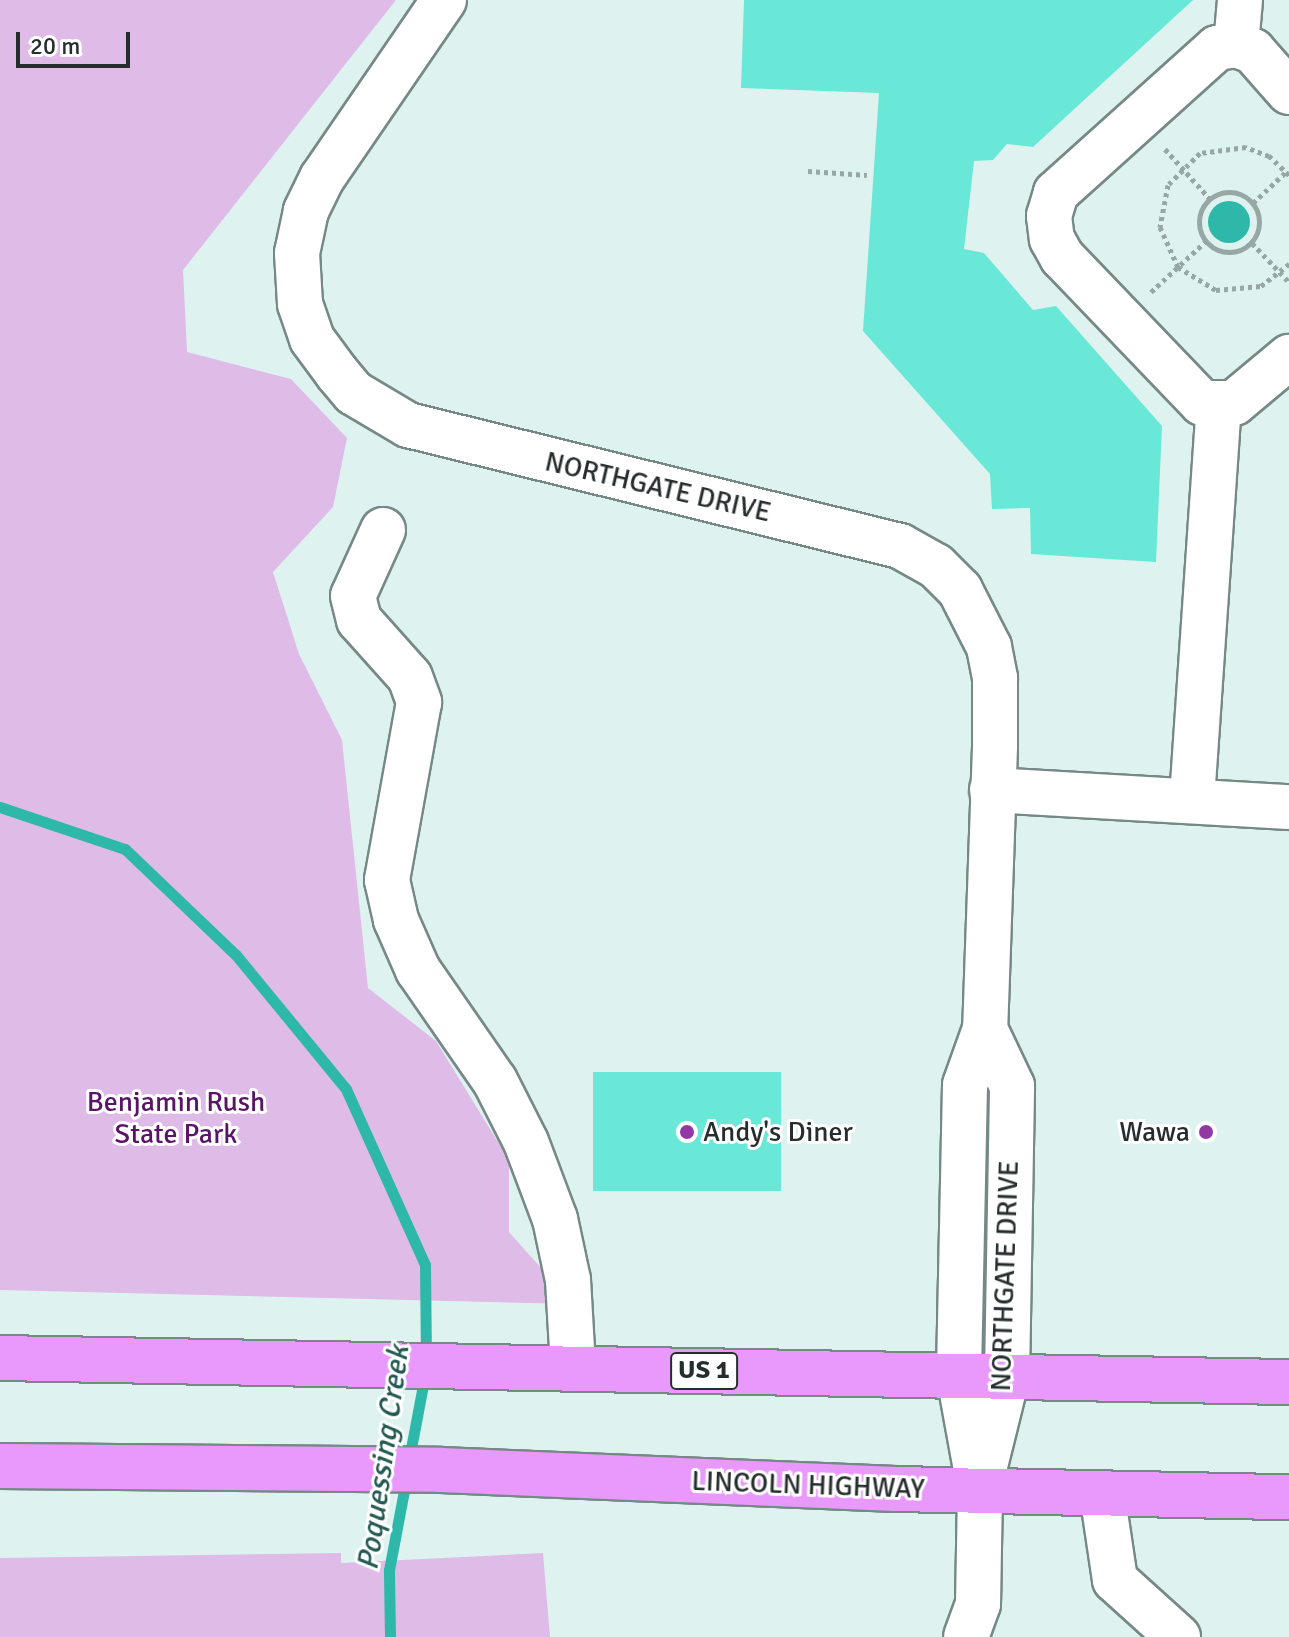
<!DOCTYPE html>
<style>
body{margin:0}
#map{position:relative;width:1289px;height:1637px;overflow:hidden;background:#def3f0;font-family:Signika,sans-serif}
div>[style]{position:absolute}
.green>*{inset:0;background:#dfbbe7}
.water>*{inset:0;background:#2eb8a9}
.round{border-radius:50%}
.stream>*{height:11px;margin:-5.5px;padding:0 5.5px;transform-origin:5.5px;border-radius:5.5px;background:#2eb8a9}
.building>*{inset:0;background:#69e7d7;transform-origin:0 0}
.path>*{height:5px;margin-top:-2.5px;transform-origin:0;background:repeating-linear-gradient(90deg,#97a7a4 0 4px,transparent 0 8px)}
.path>.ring{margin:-2.5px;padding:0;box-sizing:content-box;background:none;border:5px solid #97a7a4;border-radius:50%}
.roads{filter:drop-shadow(2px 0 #768986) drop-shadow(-2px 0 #768986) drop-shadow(0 2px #768986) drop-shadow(0 -2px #768986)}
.minor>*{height:44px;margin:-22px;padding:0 22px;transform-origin:22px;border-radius:22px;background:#fff}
.highway>*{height:44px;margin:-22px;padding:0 22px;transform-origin:22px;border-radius:22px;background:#e999fc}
.dots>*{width:22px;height:22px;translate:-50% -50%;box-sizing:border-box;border:4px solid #fff;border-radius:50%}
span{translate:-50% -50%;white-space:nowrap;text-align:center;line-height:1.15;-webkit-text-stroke:6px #fff;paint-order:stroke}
.shield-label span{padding:2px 6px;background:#fff;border:2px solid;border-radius:6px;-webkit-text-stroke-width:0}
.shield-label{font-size:26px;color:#262e2d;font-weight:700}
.street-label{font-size:28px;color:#262e2d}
.park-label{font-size:28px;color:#591367}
.poi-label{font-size:28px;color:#262e2d}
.left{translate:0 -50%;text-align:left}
.right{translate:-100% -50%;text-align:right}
.water-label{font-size:30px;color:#235952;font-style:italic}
.scale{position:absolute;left:16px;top:32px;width:114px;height:36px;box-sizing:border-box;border:4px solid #262e2d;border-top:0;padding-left:10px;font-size:24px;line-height:28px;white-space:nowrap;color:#262e2d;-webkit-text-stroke:6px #fff;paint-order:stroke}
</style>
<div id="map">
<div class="green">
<div style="clip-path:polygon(0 0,396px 0,183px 270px,187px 352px,291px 379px,347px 438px,333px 507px,273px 572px,299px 654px,342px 740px,368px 988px,436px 1041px,509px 1160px,509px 1232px,573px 1304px,0 1290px)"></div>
<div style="clip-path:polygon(341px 1553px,341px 1563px,543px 1553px,550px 1637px,0 1637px,0 1558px)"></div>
</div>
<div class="water">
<div class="round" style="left:1208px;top:201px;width:42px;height:42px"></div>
</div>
<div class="stream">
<div style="left:0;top:807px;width:132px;rotate:18.6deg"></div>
<div style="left:125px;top:849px;width:153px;rotate:43.7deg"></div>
<div style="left:236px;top:955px;width:173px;rotate:50.6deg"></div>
<div style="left:346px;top:1089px;width:193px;rotate:65.8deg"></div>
<div style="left:425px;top:1265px;width:92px;rotate:89.4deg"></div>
<div style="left:409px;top:1459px;width:86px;rotate:-79.3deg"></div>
<div style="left:390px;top:1637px;width:67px;rotate:-90.9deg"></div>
<div style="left:389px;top:1570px;width:92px;rotate:-79.3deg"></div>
</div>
<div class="building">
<div style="clip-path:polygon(744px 0,1193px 0,1033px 147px,1007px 144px,993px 160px,974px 161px,964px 249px,984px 253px,1033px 310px,1056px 306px,1162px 426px,1156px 562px,1031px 554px,1030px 508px,992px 509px,990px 474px,863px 331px,879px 93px,741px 88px)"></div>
<div style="left:593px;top:1072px;width:188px;height:119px"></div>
</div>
<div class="path">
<div style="left:1165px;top:149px;width:67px;rotate:48deg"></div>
<div style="left:808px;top:171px;width:59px;rotate:3.9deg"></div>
<div style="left:1289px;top:175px;width:28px;rotate:-136deg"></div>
<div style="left:1269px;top:156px;width:25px;rotate:-159deg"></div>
<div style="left:1246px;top:147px;width:46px;rotate:172.6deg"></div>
<div style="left:1200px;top:153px;width:45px;rotate:135deg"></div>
<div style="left:1168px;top:185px;width:43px;rotate:100.8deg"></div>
<div style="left:1160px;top:227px;width:44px;rotate:65.8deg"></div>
<div style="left:1178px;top:267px;width:44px;rotate:31.2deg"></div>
<div style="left:1216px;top:290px;width:45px;rotate:-5.1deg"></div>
<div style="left:1261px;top:286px;width:36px;rotate:-38deg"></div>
<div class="ring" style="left:1199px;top:192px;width:55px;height:55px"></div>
<div style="left:1253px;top:203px;width:47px;rotate:-43.3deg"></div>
<div style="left:1252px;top:243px;width:54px;rotate:46.5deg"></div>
<div style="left:1151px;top:292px;width:75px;rotate:-42.8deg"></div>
</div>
<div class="roads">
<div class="minor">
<div style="left:444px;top:0;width:216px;rotate:124.4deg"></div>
<div style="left:322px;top:178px;width:37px;rotate:116deg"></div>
<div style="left:306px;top:211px;width:43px;rotate:102.1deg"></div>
<div style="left:297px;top:253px;width:51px;rotate:86.6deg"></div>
<div style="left:300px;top:304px;width:37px;rotate:71deg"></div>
<div style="left:312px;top:339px;width:42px;rotate:53.7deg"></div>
<div style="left:337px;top:373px;width:26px;rotate:50deg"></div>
<div style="left:354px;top:393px;width:63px;rotate:30.7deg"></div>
<div style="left:408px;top:425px;width:507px;rotate:13.82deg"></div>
<div style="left:900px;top:546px;width:41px;rotate:29.1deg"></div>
<div style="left:936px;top:566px;width:34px;rotate:45deg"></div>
<div style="left:960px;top:590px;width:64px;rotate:63deg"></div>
<div style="left:989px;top:647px;width:32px;rotate:79deg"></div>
<div style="left:995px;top:678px;width:69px;rotate:90deg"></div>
<div style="left:995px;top:747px;width:282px;rotate:92deg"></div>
<div style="left:985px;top:1029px;width:59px;rotate:109.7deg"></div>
<div style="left:965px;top:1085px;width:291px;rotate:91.2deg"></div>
<div style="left:959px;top:1376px;width:117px;rotate:79.7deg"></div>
<div style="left:980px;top:1491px;width:113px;rotate:91deg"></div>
<div style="left:978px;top:1604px;width:35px;rotate:110deg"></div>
<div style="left:1236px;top:45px;width:45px;rotate:-84.9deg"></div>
<div style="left:1289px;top:92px;width:55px;rotate:-131.3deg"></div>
<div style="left:1253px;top:51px;width:18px;rotate:-161deg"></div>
<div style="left:1236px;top:45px;width:19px;rotate:171deg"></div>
<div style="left:1217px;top:48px;width:217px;rotate:138deg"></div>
<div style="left:1056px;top:193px;width:24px;rotate:107deg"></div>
<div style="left:1049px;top:216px;width:23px;rotate:83deg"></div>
<div style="left:1052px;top:239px;width:21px;rotate:61deg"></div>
<div style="left:1062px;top:257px;width:202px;rotate:46.2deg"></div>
<div style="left:1202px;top:403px;width:32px"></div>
<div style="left:1234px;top:403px;width:72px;rotate:-39.9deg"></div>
<div style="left:383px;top:530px;width:72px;rotate:114.4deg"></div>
<div style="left:353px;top:596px;width:25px;rotate:76deg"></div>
<div style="left:359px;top:620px;width:76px;rotate:48.2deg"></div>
<div style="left:410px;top:677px;width:27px;rotate:70deg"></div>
<div style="left:419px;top:702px;width:181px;rotate:100.2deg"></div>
<div style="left:387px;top:880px;width:41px;rotate:77.3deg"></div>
<div style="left:396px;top:920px;width:55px;rotate:66.3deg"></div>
<div style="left:418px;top:970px;width:135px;rotate:55.3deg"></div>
<div style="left:495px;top:1081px;width:68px;rotate:63.1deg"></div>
<div style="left:526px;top:1142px;width:82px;rotate:69.4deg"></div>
<div style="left:555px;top:1219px;width:62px;rotate:78deg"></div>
<div style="left:568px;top:1280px;width:88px;rotate:86.7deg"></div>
<div style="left:992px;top:790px;width:297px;rotate:3.3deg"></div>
<div style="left:1192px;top:799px;width:394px;rotate:-86.1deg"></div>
<div style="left:983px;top:1474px;width:100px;rotate:-76.1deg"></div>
<div style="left:1007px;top:1377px;width:291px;rotate:-89deg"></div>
<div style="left:1012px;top:1086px;width:63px;rotate:-115.3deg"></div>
<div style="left:1102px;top:1493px;width:88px;rotate:81.5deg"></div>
<div style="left:1115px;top:1580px;width:85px;rotate:42.1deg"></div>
</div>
<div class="highway">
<div style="left:0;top:1358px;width:1289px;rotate:1.07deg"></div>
<div style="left:0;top:1466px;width:441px;rotate:0.5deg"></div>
<div style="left:441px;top:1470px;width:455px;rotate:2.4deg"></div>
<div style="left:896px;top:1489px;width:393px;rotate:1.2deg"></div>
</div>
</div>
<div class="dots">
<div style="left:687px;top:1132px;background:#9138a5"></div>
<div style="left:1206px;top:1132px;background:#9138a5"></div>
</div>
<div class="shield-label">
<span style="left:704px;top:1371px">US 1</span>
</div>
<div class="street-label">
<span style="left:658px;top:487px;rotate:13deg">NORTHGATE DRIVE</span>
<span style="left:1005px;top:1276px;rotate:-88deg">NORTHGATE DRIVE</span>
<span style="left:808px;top:1485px;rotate:2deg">LINCOLN HIGHWAY</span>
</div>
<div class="park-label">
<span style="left:176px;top:1118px">Benjamin Rush<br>State Park</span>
</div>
<div class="poi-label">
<span class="left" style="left:703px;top:1132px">Andy's Diner</span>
<span class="right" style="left:1190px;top:1132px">Wawa</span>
</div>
<div class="water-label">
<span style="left:384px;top:1458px;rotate:-82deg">Poquessing Creek</span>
</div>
<div class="scale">20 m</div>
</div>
